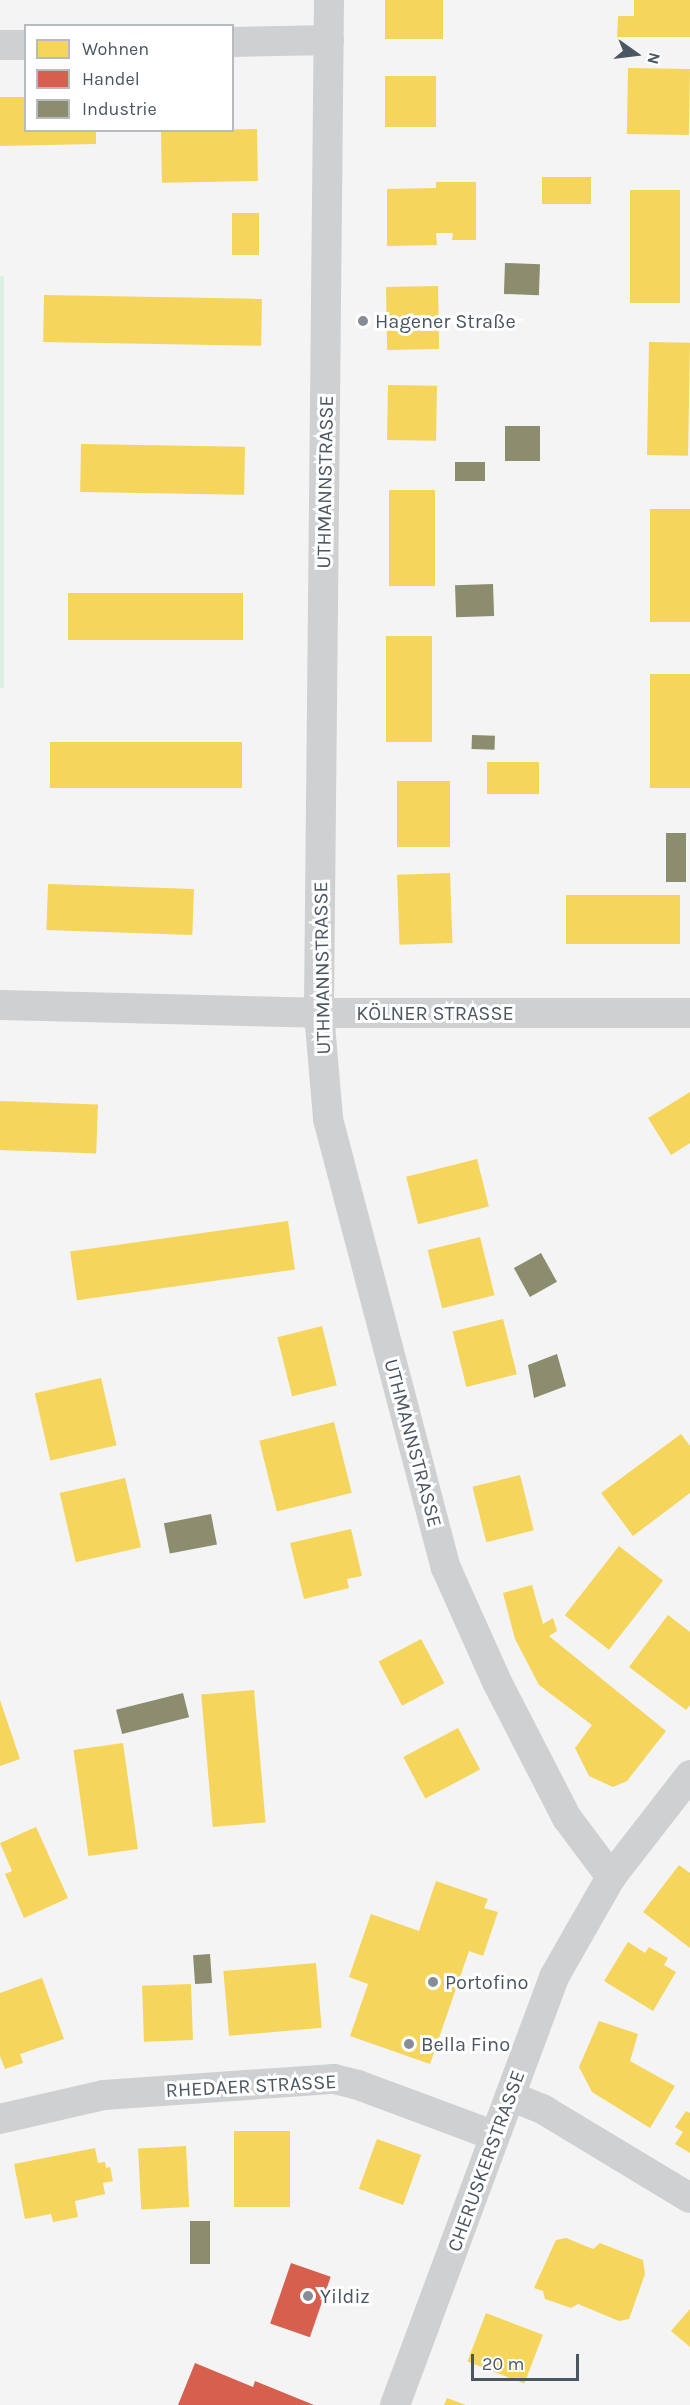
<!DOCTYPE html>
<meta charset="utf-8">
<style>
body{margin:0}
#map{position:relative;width:690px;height:2405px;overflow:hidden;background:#f4f4f4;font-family:Karla,sans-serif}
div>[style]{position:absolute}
.green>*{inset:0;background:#d9f2e3;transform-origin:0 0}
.homes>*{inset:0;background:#f6d55c;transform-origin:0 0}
.shops>*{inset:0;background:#d6604d;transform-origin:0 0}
.industry>*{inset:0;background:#8c8c6e;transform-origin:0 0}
.street>*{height:30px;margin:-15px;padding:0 15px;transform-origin:15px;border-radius:15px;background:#ced0d2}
.dots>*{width:16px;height:16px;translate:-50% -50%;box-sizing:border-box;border:3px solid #fff;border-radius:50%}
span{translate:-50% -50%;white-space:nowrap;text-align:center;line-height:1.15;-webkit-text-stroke:6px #fff;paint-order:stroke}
.poi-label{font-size:20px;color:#4a5661}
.left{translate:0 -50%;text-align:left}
.street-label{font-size:20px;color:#4a5661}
.legend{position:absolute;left:24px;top:24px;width:210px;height:108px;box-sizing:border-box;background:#fff;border:2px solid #b7bbc0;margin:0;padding:8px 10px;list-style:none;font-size:18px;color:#4a5661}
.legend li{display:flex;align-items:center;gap:12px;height:30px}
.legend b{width:30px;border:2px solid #b7bbc0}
.north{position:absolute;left:606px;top:24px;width:60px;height:60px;-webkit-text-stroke:4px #fff;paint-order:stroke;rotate:104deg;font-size:16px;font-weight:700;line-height:24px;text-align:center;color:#4a5661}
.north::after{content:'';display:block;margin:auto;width:21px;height:27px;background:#4a5661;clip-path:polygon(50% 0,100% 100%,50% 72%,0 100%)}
.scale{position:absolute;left:471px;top:2354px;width:108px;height:27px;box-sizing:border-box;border:3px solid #4a5661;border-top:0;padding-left:8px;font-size:18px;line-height:21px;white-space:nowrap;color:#4a5661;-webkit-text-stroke:4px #fff;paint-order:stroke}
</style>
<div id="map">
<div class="green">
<div style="left:0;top:276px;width:4px;height:412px"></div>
</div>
<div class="homes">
<div style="left:385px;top:0;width:58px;height:39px"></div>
<div style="clip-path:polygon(634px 0,690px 0,690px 37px,617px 37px,618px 16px,634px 16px)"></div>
<div style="left:628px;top:68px;width:62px;height:66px;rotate:1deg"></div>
<div style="left:385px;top:76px;width:51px;height:51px"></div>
<div style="clip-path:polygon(0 97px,26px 97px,26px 130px,96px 130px,96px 144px,0 146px)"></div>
<div style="left:257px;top:129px;width:52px;height:96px;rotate:89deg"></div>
<div style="left:542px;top:177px;width:49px;height:27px"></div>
<div style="clip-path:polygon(436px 182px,476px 182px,476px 240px,452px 240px,453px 233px,436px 233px,437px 245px,387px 246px,387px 189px,436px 188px)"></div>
<div style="left:630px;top:190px;width:50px;height:113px"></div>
<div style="left:232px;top:213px;width:27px;height:42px"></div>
<div style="left:438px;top:286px;width:63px;height:52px;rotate:89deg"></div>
<div style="left:44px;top:295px;width:218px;height:47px;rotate:1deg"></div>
<div style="left:649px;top:342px;width:41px;height:113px;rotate:1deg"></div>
<div style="left:388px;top:385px;width:49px;height:55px;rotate:1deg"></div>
<div style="left:81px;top:444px;width:164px;height:48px;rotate:1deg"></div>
<div style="left:389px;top:490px;width:46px;height:96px"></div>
<div style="left:650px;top:509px;width:40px;height:113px"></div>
<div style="left:68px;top:593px;width:175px;height:47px"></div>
<div style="left:386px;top:636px;width:46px;height:106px"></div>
<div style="left:650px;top:674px;width:40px;height:114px"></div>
<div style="left:50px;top:742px;width:192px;height:46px"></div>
<div style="left:487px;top:762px;width:52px;height:32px"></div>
<div style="left:397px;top:781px;width:53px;height:66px"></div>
<div style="left:450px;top:873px;width:70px;height:53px;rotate:88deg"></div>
<div style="left:48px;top:884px;width:146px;height:46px;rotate:2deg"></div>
<div style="left:680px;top:895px;width:49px;height:114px;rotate:90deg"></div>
<div style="clip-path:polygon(690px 1092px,690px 1143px,671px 1155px,648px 1118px)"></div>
<div style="left:0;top:1101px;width:98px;height:49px;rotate:2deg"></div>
<div style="left:477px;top:1159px;width:49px;height:73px;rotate:76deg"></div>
<div style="left:288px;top:1221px;width:49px;height:220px;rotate:82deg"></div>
<div style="left:480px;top:1237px;width:60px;height:54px;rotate:76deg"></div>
<div style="left:503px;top:1319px;width:57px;height:52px;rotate:76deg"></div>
<div style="left:322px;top:1326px;width:61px;height:46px;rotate:76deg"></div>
<div style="left:101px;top:1378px;width:69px;height:68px;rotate:77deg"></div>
<div style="left:334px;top:1422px;width:73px;height:77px;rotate:76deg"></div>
<div style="clip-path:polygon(681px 1434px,690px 1446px,690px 1493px,633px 1536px,601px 1493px)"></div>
<div style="left:520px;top:1475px;width:57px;height:49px;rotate:76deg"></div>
<div style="left:125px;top:1478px;width:71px;height:67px;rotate:77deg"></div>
<div style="clip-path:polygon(351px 1529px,362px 1576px,347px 1579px,349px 1588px,304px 1599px,290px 1543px)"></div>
<div style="left:619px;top:1546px;width:56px;height:88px;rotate:38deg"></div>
<div style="clip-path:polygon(532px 1585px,543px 1624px,553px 1618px,557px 1631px,549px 1636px,666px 1731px,627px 1781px,613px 1787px,589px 1776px,575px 1748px,592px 1725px,539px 1685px,515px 1639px,503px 1593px)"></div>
<div style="clip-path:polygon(668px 1615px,690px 1632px,690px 1705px,686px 1710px,629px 1667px)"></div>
<div style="left:421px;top:1639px;width:50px;height:48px;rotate:62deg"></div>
<div style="left:254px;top:1690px;width:133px;height:53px;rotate:85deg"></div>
<div style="clip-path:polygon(0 1700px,20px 1759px,0 1766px)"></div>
<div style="left:458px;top:1728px;width:47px;height:62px;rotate:62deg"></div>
<div style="left:123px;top:1743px;width:107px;height:50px;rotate:82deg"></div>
<div style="clip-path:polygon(36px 1827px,68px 1898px,24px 1918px,5px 1874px,12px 1871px,0 1843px)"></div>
<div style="clip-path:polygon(679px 1865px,690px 1873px,690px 1948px,643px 1912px)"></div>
<div style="clip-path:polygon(436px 1881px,488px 1899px,484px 1908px,498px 1912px,483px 1956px,469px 1951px,430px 2064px,350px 2036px,368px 1984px,349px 1977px,371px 1914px,419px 1931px)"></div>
<div style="clip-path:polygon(628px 1942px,645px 1953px,649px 1947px,668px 1958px,664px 1965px,676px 1972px,653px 2011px,604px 1981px)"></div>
<div style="left:316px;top:1963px;width:65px;height:93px;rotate:85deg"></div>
<div style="clip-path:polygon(42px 1978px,64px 2039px,20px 2054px,23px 2063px,5px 2069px,0 2056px,0 1993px)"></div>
<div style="left:191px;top:1984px;width:56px;height:49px;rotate:88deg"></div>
<div style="clip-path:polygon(599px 2021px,638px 2034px,630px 2061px,675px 2086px,650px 2128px,592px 2092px,579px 2067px)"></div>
<div style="clip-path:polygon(686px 2111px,690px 2113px,690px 2153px,675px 2144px,683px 2132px,675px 2127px)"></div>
<div style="left:234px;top:2131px;width:56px;height:76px"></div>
<div style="left:377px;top:2139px;width:47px;height:53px;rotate:20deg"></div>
<div style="left:186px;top:2146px;width:61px;height:48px;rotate:87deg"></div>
<div style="clip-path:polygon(95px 2148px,98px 2163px,105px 2162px,106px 2168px,110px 2167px,113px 2181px,103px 2183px,105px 2194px,75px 2201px,78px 2217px,53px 2222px,51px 2214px,25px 2219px,14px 2164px)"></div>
<div style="clip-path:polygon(566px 2238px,593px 2249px,600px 2243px,643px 2260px,645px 2274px,629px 2319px,619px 2321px,578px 2304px,571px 2308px,545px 2299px,543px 2291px,534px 2288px,556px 2240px)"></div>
<div style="clip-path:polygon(690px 2309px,690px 2347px,671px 2331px)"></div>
<div style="left:486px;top:2313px;width:61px;height:52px;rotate:21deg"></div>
<div style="clip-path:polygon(447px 2398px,466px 2405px,444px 2405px)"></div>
</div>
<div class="shops">
<div style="left:291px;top:2263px;width:42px;height:64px;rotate:19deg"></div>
<div style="clip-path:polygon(195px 2363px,253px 2387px,255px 2381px,314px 2405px,178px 2405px)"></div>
</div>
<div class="industry">
<div style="left:505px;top:263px;width:35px;height:31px;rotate:2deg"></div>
<div style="left:505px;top:426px;width:35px;height:35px"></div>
<div style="left:455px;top:462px;width:30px;height:19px"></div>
<div style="left:493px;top:584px;width:32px;height:38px;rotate:88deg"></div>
<div style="left:472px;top:735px;width:23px;height:14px;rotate:2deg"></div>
<div style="left:666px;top:833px;width:20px;height:49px"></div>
<div style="left:541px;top:1253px;width:33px;height:31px;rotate:61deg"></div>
<div style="clip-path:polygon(557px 1354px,566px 1386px,534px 1398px,528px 1365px)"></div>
<div style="left:211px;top:1514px;width:31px;height:48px;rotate:79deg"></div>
<div style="left:183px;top:1693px;width:25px;height:69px;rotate:76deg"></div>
<div style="left:210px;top:1954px;width:29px;height:17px;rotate:86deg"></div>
<div style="left:190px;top:2221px;width:20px;height:43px"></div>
</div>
<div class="street">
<div style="left:329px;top:0;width:1013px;rotate:90.57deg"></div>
<div style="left:319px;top:1013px;width:106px;rotate:85.1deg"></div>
<div style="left:328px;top:1119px;width:464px;rotate:75.3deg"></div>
<div style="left:446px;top:1568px;width:125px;rotate:65.9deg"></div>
<div style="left:497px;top:1682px;width:153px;rotate:62.8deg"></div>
<div style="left:567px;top:1818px;width:74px;rotate:53.3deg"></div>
<div style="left:232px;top:42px;width:97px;rotate:-1.2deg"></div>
<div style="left:0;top:45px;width:26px"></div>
<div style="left:0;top:1005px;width:319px;rotate:1.4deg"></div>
<div style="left:319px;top:1013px;width:371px"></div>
<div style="left:510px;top:2096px;width:37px;rotate:22deg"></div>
<div style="left:544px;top:2110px;width:170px;rotate:31.1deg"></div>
<div style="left:0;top:2119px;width:107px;rotate:-13deg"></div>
<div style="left:104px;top:2095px;width:231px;rotate:-4deg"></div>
<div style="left:334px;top:2079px;width:25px;rotate:14deg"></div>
<div style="left:358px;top:2085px;width:146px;rotate:20.4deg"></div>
<div style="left:395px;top:2405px;width:457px;rotate:-69.6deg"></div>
<div style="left:554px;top:1977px;width:115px;rotate:-60.3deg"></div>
<div style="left:611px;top:1877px;width:129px;rotate:-52.2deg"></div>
</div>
<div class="dots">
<div style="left:363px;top:321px;background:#868d94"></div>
<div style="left:433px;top:1982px;background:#868d94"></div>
<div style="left:409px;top:2044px;background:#868d94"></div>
<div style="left:308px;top:2296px;background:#868d94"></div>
</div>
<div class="poi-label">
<span class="left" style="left:375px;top:321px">Hagener Straße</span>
<span class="left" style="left:445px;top:1982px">Portofino</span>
<span class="left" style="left:421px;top:2044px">Bella Fino</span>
<span class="left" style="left:320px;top:2296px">Yildiz</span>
</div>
<div class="street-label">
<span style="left:325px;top:482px;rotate:-89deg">UTHMANNSTRASSE</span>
<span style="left:322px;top:968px;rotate:-91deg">UTHMANNSTRASSE</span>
<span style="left:435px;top:1013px">KÖLNER STRASSE</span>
<span style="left:413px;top:1443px;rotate:75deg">UTHMANNSTRASSE</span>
<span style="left:251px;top:2086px;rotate:-3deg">RHEDAER STRASSE</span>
<span style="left:486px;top:2161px;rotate:-70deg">CHERUSKERSTRASSE</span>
</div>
<ul class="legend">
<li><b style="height:16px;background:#f6d55c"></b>Wohnen</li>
<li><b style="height:16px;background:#d6604d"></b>Handel</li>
<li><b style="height:16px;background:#8c8c6e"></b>Industrie</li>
</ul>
<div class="north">N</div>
<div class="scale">20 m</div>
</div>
